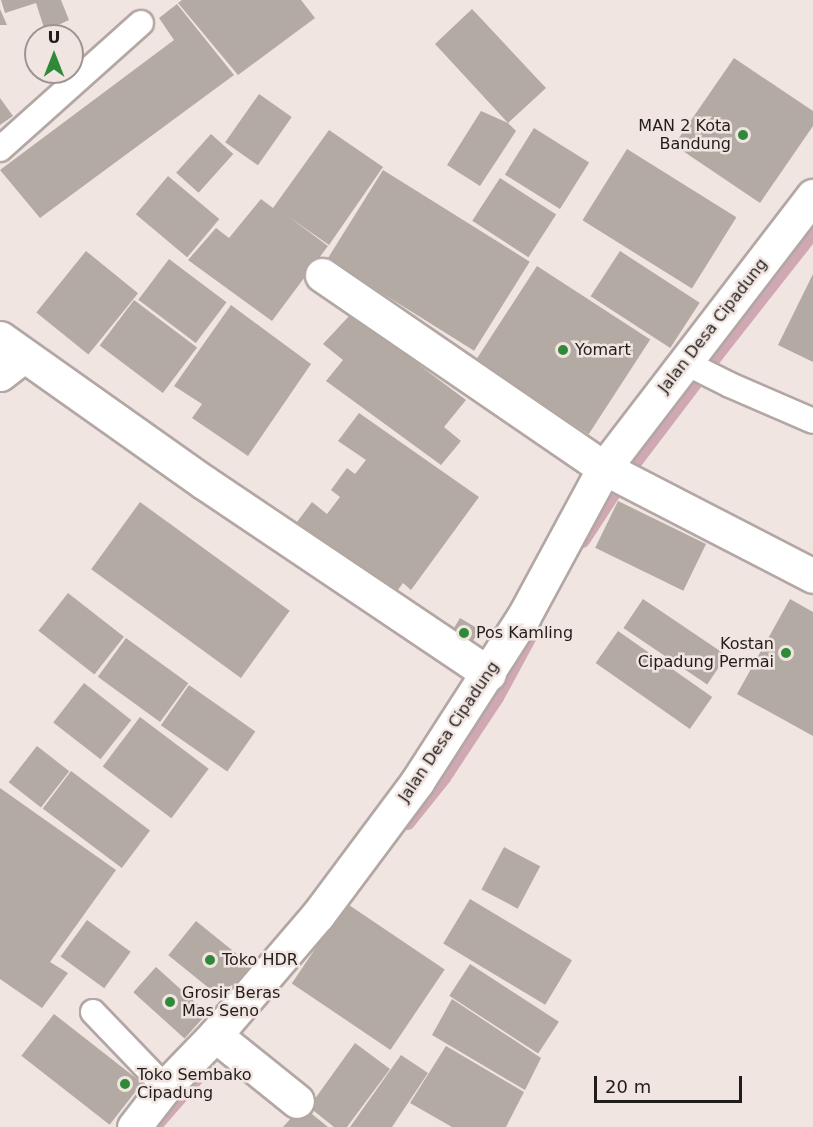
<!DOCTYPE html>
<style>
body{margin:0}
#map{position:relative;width:813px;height:1127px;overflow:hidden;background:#f1e5e1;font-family:"DejaVu Sans",sans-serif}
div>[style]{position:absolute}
.stream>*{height:15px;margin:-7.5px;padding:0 7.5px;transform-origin:7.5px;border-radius:7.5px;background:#cfa8b4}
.building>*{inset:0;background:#b3aaa3;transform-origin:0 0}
.roads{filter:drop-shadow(2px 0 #b3a7a4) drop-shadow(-2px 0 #b3a7a4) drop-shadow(0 2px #b3a7a4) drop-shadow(0 -2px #b3a7a4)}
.service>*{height:24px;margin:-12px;padding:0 12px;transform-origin:12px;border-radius:12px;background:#fff}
.minor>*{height:33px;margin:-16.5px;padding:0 16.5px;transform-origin:16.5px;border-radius:16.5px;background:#fff}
.tertiary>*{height:33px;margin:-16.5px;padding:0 16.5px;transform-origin:16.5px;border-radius:16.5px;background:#fff}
.dots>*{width:16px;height:16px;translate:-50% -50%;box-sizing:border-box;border:3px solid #f1e5e1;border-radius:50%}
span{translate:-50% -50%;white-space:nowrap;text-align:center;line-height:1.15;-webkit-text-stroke:5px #f1e5e1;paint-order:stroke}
.poi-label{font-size:16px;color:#211d1b}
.right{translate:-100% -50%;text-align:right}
.left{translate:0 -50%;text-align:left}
.street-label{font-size:16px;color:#211d1b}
.north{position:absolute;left:24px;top:24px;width:60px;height:60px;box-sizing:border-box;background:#f1e5e1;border:2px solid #9e9592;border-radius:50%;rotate:0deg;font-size:16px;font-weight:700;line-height:24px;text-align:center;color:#211d1b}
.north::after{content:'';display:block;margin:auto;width:21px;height:27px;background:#308938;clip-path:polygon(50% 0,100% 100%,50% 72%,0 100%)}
.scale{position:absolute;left:594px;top:1076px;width:148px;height:27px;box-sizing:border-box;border:3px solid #211d1b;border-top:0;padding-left:8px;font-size:18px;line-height:21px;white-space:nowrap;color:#211d1b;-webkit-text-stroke:4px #f1e5e1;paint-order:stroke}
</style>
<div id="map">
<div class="stream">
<div style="left:705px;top:368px;width:174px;rotate:-51.8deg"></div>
<div style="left:624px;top:475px;width:126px;rotate:-52.8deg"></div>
<div style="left:582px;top:540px;width:72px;rotate:-57deg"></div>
<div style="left:407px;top:822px;width:58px;rotate:-51.3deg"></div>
<div style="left:443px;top:777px;width:96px;rotate:-56.5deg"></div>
<div style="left:496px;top:697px;width:72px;rotate:-61.6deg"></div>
<div style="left:157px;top:1122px;width:62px;rotate:-48.9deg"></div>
</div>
<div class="building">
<div style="clip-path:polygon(1px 0,61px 0,69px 20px,45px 31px,36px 3px,5px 13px)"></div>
<div style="clip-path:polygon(182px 0,301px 0,315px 18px,238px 75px,178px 3px)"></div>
<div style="clip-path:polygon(177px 4px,234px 75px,40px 218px,0 170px,174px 40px,159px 18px)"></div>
<div style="clip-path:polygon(0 9px,7px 25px,0 25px)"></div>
<div style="clip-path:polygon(472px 9px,546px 88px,508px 123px,516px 131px,480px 186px,447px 165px,481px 111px,508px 123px,435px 44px)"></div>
<div style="clip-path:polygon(734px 58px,813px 111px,813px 126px,760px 203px,674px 145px)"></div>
<div style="left:259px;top:94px;width:40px;height:59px;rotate:35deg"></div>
<div style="clip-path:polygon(0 98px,13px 116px,0 125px)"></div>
<div style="left:534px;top:128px;width:65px;height:55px;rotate:32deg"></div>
<div style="clip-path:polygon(329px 130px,383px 167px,329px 245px,289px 217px,328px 246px,272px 321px,188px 260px,216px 228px,229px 238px,261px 199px,273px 208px)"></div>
<div style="left:211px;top:134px;width:30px;height:52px;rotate:42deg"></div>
<div style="left:627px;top:149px;width:129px;height:84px;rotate:32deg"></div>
<div style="left:383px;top:170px;width:173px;height:105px;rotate:32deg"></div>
<div style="left:168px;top:176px;width:67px;height:50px;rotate:40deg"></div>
<div style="left:500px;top:178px;width:67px;height:51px;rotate:33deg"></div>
<div style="left:86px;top:251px;width:67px;height:79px;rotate:39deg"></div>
<div style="left:620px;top:251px;width:95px;height:54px;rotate:33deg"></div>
<div style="left:169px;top:259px;width:72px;height:51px;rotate:37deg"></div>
<div style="left:537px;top:266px;width:135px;height:113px;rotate:33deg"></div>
<div style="clip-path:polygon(813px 274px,813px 362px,778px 345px)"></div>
<div style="left:134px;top:300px;width:79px;height:57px;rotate:37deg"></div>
<div style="clip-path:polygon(231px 305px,311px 364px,248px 456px,192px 418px,202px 404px,174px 386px)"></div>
<div style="clip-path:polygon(351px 314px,466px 400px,444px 427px,461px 441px,441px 465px,326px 381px,343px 360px,323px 344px)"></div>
<div style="clip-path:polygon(359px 413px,479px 497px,411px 590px,403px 583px,392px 598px,291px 530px,312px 502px,327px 514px,340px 497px,331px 490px,347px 468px,355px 474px,366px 460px,338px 441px)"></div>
<div style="left:618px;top:501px;width:98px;height:52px;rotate:26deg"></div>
<div style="left:140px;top:502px;width:185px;height:83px;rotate:36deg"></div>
<div style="left:68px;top:593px;width:71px;height:48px;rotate:38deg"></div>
<div style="left:643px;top:599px;width:101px;height:35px;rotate:34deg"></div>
<div style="clip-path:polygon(790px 599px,813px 612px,813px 736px,737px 694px)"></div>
<div style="left:460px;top:618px;width:23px;height:21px;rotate:31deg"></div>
<div style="left:618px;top:631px;width:115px;height:39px;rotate:35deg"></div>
<div style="left:126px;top:638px;width:77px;height:48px;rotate:36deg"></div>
<div style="left:84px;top:683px;width:60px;height:50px;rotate:38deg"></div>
<div style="left:189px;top:685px;width:81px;height:49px;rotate:35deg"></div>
<div style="left:140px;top:717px;width:86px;height:62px;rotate:37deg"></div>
<div style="left:37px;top:746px;width:41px;height:46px;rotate:38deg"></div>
<div style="left:71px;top:771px;width:99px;height:47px;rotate:37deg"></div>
<div style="clip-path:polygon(0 788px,116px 870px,50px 962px,68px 973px,42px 1008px,0 979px)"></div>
<div style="left:504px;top:847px;width:41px;height:48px;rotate:28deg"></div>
<div style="left:470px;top:899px;width:119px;height:52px;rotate:31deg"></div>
<div style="left:346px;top:903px;width:119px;height:97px;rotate:34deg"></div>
<div style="left:87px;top:920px;width:54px;height:45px;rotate:36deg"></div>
<div style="left:196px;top:921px;width:72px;height:44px;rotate:39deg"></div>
<div style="left:470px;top:964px;width:106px;height:38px;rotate:33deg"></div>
<div style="left:156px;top:967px;width:69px;height:34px;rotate:42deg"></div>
<div style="clip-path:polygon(452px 999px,541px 1058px,525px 1090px,432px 1035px)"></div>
<div style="left:54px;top:1014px;width:112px;height:53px;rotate:38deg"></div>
<div style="clip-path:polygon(355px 1043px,390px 1069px,347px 1127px,334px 1127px,309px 1107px)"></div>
<div style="clip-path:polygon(446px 1046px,524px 1092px,506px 1127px,452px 1127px,410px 1103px)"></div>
<div style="clip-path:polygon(401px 1055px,428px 1073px,392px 1127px,350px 1127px)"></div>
<div style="clip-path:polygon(302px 1106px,328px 1127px,283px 1127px)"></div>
</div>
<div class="roads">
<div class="service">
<div style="left:0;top:149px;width:189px;rotate:-41.8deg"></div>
<div style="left:684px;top:362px;width:51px;rotate:26.6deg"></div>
<div style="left:730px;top:385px;width:90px;rotate:23.4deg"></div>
<div style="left:93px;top:1012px;width:104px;rotate:46.2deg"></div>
</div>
<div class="minor">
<div style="left:322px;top:275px;width:342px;rotate:34.4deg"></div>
<div style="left:604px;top:468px;width:235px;rotate:27.3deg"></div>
<div style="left:0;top:338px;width:251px;rotate:35.3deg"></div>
<div style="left:205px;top:483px;width:342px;rotate:33.9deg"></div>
<div style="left:0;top:374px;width:29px;rotate:-38deg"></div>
<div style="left:215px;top:1035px;width:105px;rotate:38.8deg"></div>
</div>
<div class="tertiary">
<div style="left:134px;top:1127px;width:51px;rotate:-52.2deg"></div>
<div style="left:165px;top:1087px;width:72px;rotate:-46.1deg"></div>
<div style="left:215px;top:1035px;width:158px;rotate:-49.4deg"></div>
<div style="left:318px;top:915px;width:166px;rotate:-53.3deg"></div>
<div style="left:417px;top:782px;width:197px;rotate:-57.2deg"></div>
<div style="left:524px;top:616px;width:168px;rotate:-61.6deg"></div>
<div style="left:604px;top:468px;width:343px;rotate:-52.5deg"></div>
</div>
</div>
<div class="dots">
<div style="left:743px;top:135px;background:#308938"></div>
<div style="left:563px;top:350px;background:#308938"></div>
<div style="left:464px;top:633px;background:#308938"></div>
<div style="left:786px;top:653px;background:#308938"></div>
<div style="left:210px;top:960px;background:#308938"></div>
<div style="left:170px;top:1002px;background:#308938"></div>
<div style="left:125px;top:1084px;background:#308938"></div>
</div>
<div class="poi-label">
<span class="right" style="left:731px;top:135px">MAN 2 Kota<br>Bandung</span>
<span class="left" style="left:575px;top:350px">Yomart</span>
<span class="left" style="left:476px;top:633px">Pos Kamling</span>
<span class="right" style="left:774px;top:653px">Kostan<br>Cipadung Permai</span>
<span class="left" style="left:222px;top:960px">Toko HDR</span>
<span class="left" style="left:182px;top:1002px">Grosir Beras<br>Mas Seno</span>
<span class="left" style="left:137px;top:1084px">Toko Sembako<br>Cipadung</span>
</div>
<div class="street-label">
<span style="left:713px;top:326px;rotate:-52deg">Jalan Desa Cipadung</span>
<span style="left:449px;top:732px;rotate:-56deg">Jalan Desa Cipadung</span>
</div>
<div class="north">U</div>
<div class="scale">20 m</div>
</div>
